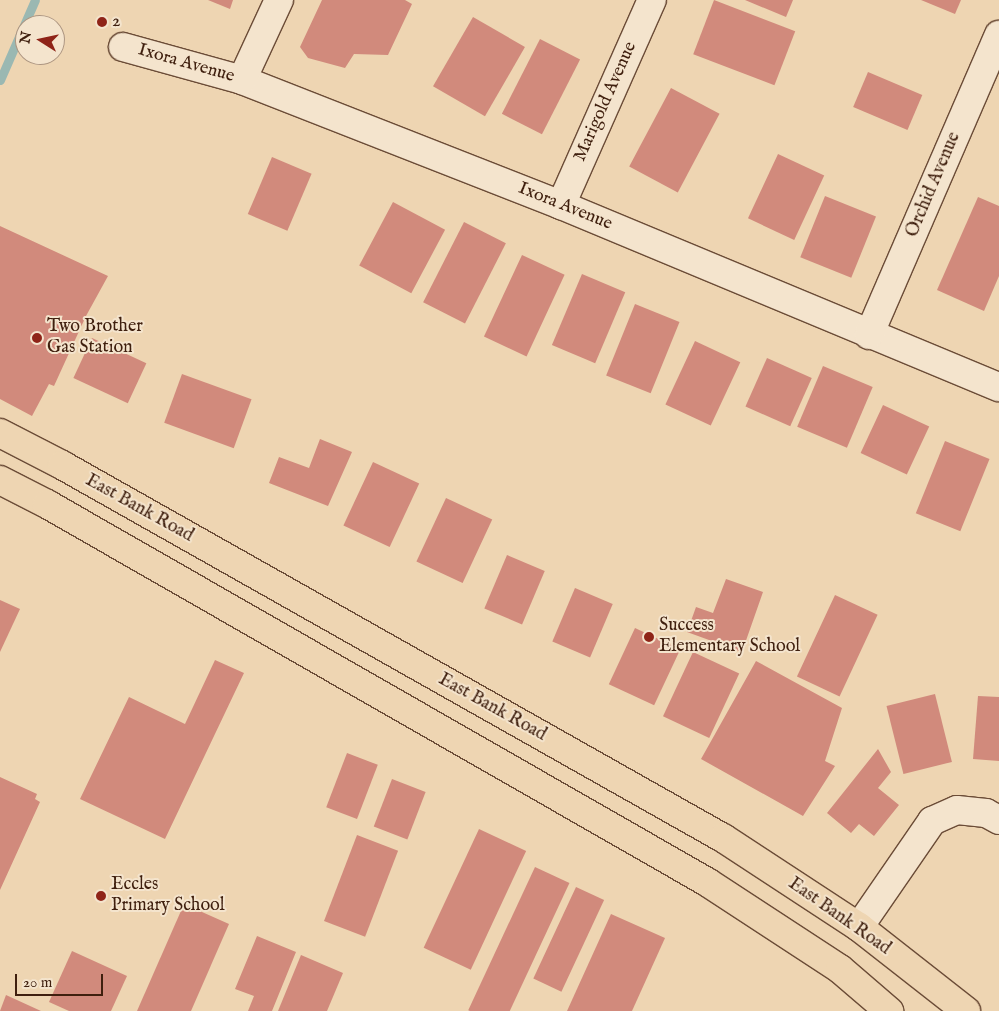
<!DOCTYPE html>
<style>
body{margin:0}
#map{position:relative;width:999px;height:1011px;overflow:hidden;background:#eed5b2;font-family:"IM FELL English",serif}
div>[style]{position:absolute}
.stream>*{height:9px;margin:-4.5px;padding:0 4.5px;transform-origin:4.5px;border-radius:4.5px;background:#9ab8b2}
.building>*{inset:0;background:#d18a7c;transform-origin:0 0}
.roads{filter:drop-shadow(1px 0 #6b4c37) drop-shadow(-1px 0 #6b4c37) drop-shadow(0 1px #6b4c37) drop-shadow(0 -1px #6b4c37)}
.minor>*{height:28px;margin:-14px;padding:0 14px;transform-origin:14px;border-radius:14px;background:#f4e4cd}
.major>*{height:28px;margin:-14px;padding:0 14px;transform-origin:14px;border-radius:14px;background:#eed5b2}
.dots>*{width:14px;height:14px;translate:-50% -50%;box-sizing:border-box;border:2px solid #f4e4cd;border-radius:50%}
span{translate:-50% -50%;white-space:nowrap;text-align:center;line-height:1.15;-webkit-text-stroke:4px #f4e4cd;paint-order:stroke}
.poi-label{font-size:18px;color:#3f1f0e}
.left{translate:0 -50%;text-align:left}
.street-label{font-size:18px;color:#3f1f0e}
.north{position:absolute;left:15px;top:15px;width:50px;height:50px;box-sizing:border-box;background:#f4e4cd;border:1px solid #ac9581;border-radius:50%;rotate:280deg;font-size:14px;font-weight:700;line-height:20px;text-align:center;color:#3f1f0e}
.north::after{content:'';display:block;margin:auto;width:18px;height:22px;background:#8f2418;clip-path:polygon(50% 0,100% 100%,50% 72%,0 100%)}
.scale{position:absolute;left:15px;top:974px;width:88px;height:22px;box-sizing:border-box;border:2px solid #3f1f0e;border-top:0;padding-left:6px;font-size:15px;line-height:18px;white-space:nowrap;color:#3f1f0e;-webkit-text-stroke:4px #f4e4cd;paint-order:stroke}
</style>
<div id="map">
<div class="stream">
<div style="left:0;top:80px;width:87px;rotate:-66.4deg"></div>
</div>
<div class="building">
<div style="clip-path:polygon(208px 0,233px 0,230px 9px)"></div>
<div style="clip-path:polygon(322px 0,405px 0,412px 4px,388px 55px,354px 54px,345px 68px,308px 58px,300px 47px)"></div>
<div style="left:714px;top:0;width:87px;height:58px;rotate:21deg"></div>
<div style="clip-path:polygon(745px 0,793px 0,786px 17px)"></div>
<div style="clip-path:polygon(921px 0,961px 0,955px 14px)"></div>
<div style="left:473px;top:17px;width:60px;height:80px;rotate:30deg"></div>
<div style="left:540px;top:39px;width:45px;height:84px;rotate:27deg"></div>
<div style="left:868px;top:72px;width:59px;height:38px;rotate:23deg"></div>
<div style="left:671px;top:88px;width:55px;height:89px;rotate:28deg"></div>
<div style="left:778px;top:154px;width:51px;height:71px;rotate:25deg"></div>
<div style="left:272px;top:157px;width:43px;height:62px;rotate:23deg"></div>
<div style="left:825px;top:196px;width:55px;height:66px;rotate:22deg"></div>
<div style="clip-path:polygon(978px 197px,999px 206px,999px 276px,984px 311px,937px 290px)"></div>
<div style="left:393px;top:202px;width:59px;height:72px;rotate:28deg"></div>
<div style="left:464px;top:222px;width:47px;height:90px;rotate:27deg"></div>
<div style="clip-path:polygon(0 226px,108px 276px,86px 316px,54px 386px,49px 384px,32px 416px,0 399px)"></div>
<div style="left:522px;top:255px;width:47px;height:90px;rotate:25deg"></div>
<div style="left:582px;top:274px;width:47px;height:77px;rotate:23deg"></div>
<div style="left:635px;top:304px;width:48px;height:77px;rotate:22deg"></div>
<div style="left:92px;top:338px;width:60px;height:44px;rotate:25deg"></div>
<div style="left:695px;top:341px;width:50px;height:70px;rotate:25deg"></div>
<div style="left:767px;top:358px;width:49px;height:53px;rotate:24deg"></div>
<div style="left:823px;top:366px;width:54px;height:66px;rotate:23deg"></div>
<div style="left:182px;top:374px;width:74px;height:52px;rotate:20deg"></div>
<div style="left:883px;top:405px;width:51px;height:53px;rotate:25deg"></div>
<div style="clip-path:polygon(320px 439px,352px 452px,328px 506px,269px 483px,279px 457px,309px 468px)"></div>
<div style="left:945px;top:441px;width:48px;height:78px;rotate:22deg"></div>
<div style="left:373px;top:462px;width:51px;height:70px;rotate:25deg"></div>
<div style="left:446px;top:498px;width:51px;height:70px;rotate:25deg"></div>
<div style="left:507px;top:555px;width:41px;height:58px;rotate:23deg"></div>
<div style="clip-path:polygon(726px 579px,763px 592px,742px 652px,687px 632px,696px 607px,713px 613px)"></div>
<div style="left:575px;top:588px;width:41px;height:58px;rotate:23deg"></div>
<div style="left:835px;top:595px;width:47px;height:90px;rotate:25deg"></div>
<div style="clip-path:polygon(0 600px,20px 609px,0 652px)"></div>
<div style="left:635px;top:628px;width:50px;height:62px;rotate:25deg"></div>
<div style="left:693px;top:652px;width:51px;height:71px;rotate:25deg"></div>
<div style="clip-path:polygon(215px 660px,244px 673px,165px 839px,80px 799px,129px 697px,185px 724px)"></div>
<div style="clip-path:polygon(756px 661px,842px 708px,825px 761px,835px 766px,803px 816px,701px 759px)"></div>
<div style="left:935px;top:694px;width:70px;height:50px;rotate:76deg"></div>
<div style="clip-path:polygon(978px 696px,999px 697px,999px 761px,973px 759px)"></div>
<div style="clip-path:polygon(878px 749px,891px 772px,878px 788px,899px 805px,874px 836px,859px 824px,851px 833px,827px 813px)"></div>
<div style="left:347px;top:753px;width:33px;height:58px;rotate:21deg"></div>
<div style="clip-path:polygon(0 777px,37px 794px,35px 799px,40px 802px,0 890px)"></div>
<div style="left:392px;top:779px;width:36px;height:51px;rotate:21deg"></div>
<div style="left:479px;top:829px;width:52px;height:131px;rotate:25deg"></div>
<div style="left:357px;top:835px;width:44px;height:92px;rotate:21deg"></div>
<div style="left:535px;top:867px;width:38px;height:158px;rotate:25deg"></div>
<div style="left:576px;top:887px;width:31px;height:101px;rotate:25deg"></div>
<div style="clip-path:polygon(184px 904px,229px 924px,191px 1011px,137px 1011px)"></div>
<div style="clip-path:polygon(611px 914px,665px 938px,632px 1011px,567px 1011px)"></div>
<div style="clip-path:polygon(257px 936px,296px 952px,272px 1011px,248px 1011px,254px 996px,235px 989px)"></div>
<div style="clip-path:polygon(72px 951px,127px 976px,111px 1011px,69px 1011px,49px 1002px)"></div>
<div style="clip-path:polygon(301px 955px,343px 973px,327px 1011px,278px 1011px)"></div>
<div style="clip-path:polygon(6px 995px,41px 1011px,0 1011px)"></div>
</div>
<div class="roads">
<div class="minor">
<div style="left:123px;top:47px;width:123px;rotate:15.5deg"></div>
<div style="left:242px;top:80px;width:343px;rotate:21.4deg"></div>
<div style="left:561px;top:205px;width:474px;rotate:22.6deg"></div>
<div style="left:242px;top:80px;width:88px;rotate:-65.2deg"></div>
<div style="left:561px;top:205px;width:224px;rotate:-66.1deg"></div>
<div style="left:869px;top:335px;width:327px;rotate:-66.6deg"></div>
<div style="left:859px;top:927px;width:129px;rotate:-55.4deg"></div>
<div style="left:932px;top:821px;width:27px;rotate:-24deg"></div>
<div style="left:957px;top:810px;width:29px;rotate:6deg"></div>
<div style="left:986px;top:813px;width:15px;rotate:28deg"></div>
</div>
<div class="major">
<div style="left:0;top:433px;width:70px;rotate:27.3deg"></div>
<div style="left:62px;top:465px;width:759px;rotate:29.44deg"></div>
<div style="left:723px;top:838px;width:163px;rotate:33.2deg"></div>
<div style="left:859px;top:927px;width:136px;rotate:38.1deg"></div>
<div style="left:0;top:480px;width:53px;rotate:27.1deg"></div>
<div style="left:47px;top:504px;width:761px;rotate:29.8deg"></div>
<div style="left:707px;top:882px;width:159px;rotate:33.2deg"></div>
<div style="left:840px;top:969px;width:65px;rotate:40.6deg"></div>
</div>
</div>
<div class="dots">
<div style="left:102px;top:22px;background:#8f2418"></div>
<div style="left:37px;top:338px;background:#8f2418"></div>
<div style="left:649px;top:637px;background:#8f2418"></div>
<div style="left:101px;top:896px;background:#8f2418"></div>
</div>
<div class="poi-label">
<span class="left" style="left:112px;top:22px">2</span>
<span class="left" style="left:47px;top:338px">Two Brother<br>Gas Station</span>
<span class="left" style="left:659px;top:637px">Success<br>Elementary School</span>
<span class="left" style="left:111px;top:896px">Eccles<br>Primary School</span>
</div>
<div class="street-label">
<span style="left:186px;top:64px;rotate:16deg">Ixora Avenue</span>
<span style="left:606px;top:102px;rotate:-66deg">Marigold Avenue</span>
<span style="left:934px;top:185px;rotate:-67deg">Orchid Avenue</span>
<span style="left:565px;top:207px;rotate:22deg">Ixora Avenue</span>
<span style="left:139px;top:509px;rotate:29deg">East Bank Road</span>
<span style="left:492px;top:708px;rotate:29deg">East Bank Road</span>
<span style="left:839px;top:917px;rotate:35deg">East Bank Road</span>
</div>
<div class="north">N</div>
<div class="scale">20 m</div>
</div>
